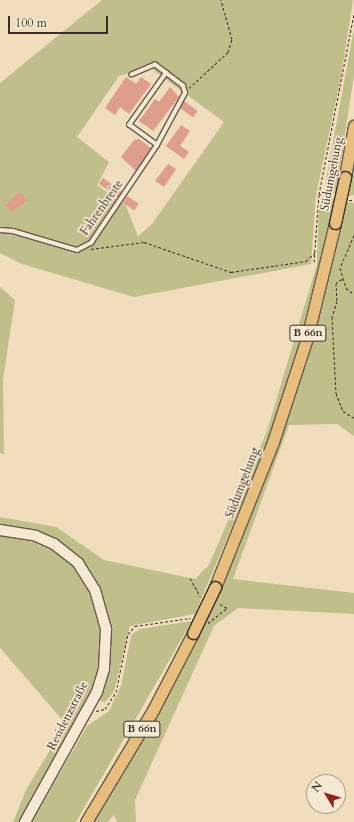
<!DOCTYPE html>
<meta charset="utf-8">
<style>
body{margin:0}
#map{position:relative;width:354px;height:822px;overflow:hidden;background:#efddbb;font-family:Cardo,serif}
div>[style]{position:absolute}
.green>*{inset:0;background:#c0bf8b}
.building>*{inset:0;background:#de9e8b;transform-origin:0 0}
.path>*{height:1px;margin-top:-0.5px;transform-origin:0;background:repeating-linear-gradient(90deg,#3c2e26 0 3px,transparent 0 5px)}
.roads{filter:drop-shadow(1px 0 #695a4b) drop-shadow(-1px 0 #695a4b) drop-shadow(0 1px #695a4b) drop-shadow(0 -1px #695a4b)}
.lane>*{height:3.5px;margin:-1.75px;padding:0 1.75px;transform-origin:1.75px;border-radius:1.75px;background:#f5e9d3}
.secondary>*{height:10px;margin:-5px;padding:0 5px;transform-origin:5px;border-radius:5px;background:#f5e9d3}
.primary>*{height:11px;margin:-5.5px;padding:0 5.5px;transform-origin:5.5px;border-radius:5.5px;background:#e8be7e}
.bridges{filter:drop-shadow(1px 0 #3c2e26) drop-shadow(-1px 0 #3c2e26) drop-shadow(0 1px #3c2e26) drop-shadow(0 -1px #3c2e26)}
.primary-bridge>*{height:11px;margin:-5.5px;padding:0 5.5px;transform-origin:5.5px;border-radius:5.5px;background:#e8be7e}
span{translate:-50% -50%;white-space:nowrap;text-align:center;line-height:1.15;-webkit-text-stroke:3.5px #f5e9d3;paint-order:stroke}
.shield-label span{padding:1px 3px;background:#f5e9d3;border:1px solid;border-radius:3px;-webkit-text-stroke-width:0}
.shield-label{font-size:11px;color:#3c2e26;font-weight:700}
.street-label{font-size:12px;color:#3c2e26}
.north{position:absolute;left:306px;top:774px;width:40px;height:40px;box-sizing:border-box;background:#f5e9d3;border:1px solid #ab9e8e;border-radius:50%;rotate:308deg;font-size:11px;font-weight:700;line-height:16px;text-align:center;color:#3c2e26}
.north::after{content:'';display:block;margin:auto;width:14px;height:18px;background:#8f2418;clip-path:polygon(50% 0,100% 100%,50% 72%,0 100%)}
.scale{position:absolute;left:8px;top:16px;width:100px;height:18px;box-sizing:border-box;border:2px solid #3c2e26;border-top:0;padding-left:5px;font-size:12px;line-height:14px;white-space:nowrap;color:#3c2e26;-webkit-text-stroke:3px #f5e9d3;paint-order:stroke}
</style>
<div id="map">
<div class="green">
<div style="clip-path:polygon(evenodd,102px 0,353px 0,341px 77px,316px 195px,311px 264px,134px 297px,22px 264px,0 253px,0 83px,102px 0,149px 67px,224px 122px,152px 224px,138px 236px,126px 206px,97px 185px,109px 162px,77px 137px,119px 76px,149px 67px)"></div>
<div style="clip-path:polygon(354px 28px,354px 75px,336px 194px,327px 189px,326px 180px)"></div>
<div style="clip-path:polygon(354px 157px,354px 195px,351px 196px,347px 196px)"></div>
<div style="clip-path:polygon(326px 197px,335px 199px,293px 368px,271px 434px,195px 614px,130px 626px,114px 692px,105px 702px,89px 699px,19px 822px,13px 822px,27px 788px,66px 724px,0 648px,0 517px,56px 527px,104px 560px,195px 579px,209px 565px,267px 431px,317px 264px,319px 203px)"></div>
<div style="clip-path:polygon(346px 201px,354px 203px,354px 436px,337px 424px,289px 425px,233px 579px,354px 593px,354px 614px,238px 608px,214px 626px,135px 800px,136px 822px,117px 822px,114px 815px,108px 822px,94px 822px,126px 770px,199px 636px,257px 501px,320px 313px)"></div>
<div style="clip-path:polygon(0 287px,15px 300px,3px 380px,4px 454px,0 453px)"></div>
<div style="clip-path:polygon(192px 621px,76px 822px,32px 822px,87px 726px,109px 711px,121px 686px,131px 635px,140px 629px)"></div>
</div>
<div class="building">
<div style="clip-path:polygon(126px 77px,136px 84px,141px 77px,151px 84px,129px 114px,120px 107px,115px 115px,105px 108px)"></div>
<div style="clip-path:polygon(170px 87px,179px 97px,153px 131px,139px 121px,155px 99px,159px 102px)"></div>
<div style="left:184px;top:101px;width:17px;height:8px;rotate:36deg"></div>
<div style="clip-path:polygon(181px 125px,190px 131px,180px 146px,189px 152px,184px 159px,166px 146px)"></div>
<div style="clip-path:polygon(139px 139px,151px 148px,136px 171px,121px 157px,134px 140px)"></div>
<div style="clip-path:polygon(168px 164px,176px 169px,164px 187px,155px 181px)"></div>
<div style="left:103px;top:178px;width:24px;height:7px;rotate:36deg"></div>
<div style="clip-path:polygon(19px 192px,28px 200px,12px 212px,5px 206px)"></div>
<div style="left:127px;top:196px;width:14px;height:8px;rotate:34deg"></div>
</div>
<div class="path">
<div style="left:189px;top:88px;width:53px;rotate:-42.7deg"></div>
<div style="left:228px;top:52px;width:14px;rotate:-73deg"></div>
<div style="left:232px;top:39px;width:41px;rotate:-105.8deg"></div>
<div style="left:319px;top:194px;width:183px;rotate:-79deg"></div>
<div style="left:349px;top:200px;width:5px"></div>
<div style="left:354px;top:235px;width:36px;rotate:113deg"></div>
<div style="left:340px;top:268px;width:21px;rotate:73deg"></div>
<div style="left:346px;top:288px;width:10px;rotate:37deg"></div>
<div style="left:91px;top:249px;width:53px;rotate:-7.5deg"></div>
<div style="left:144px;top:242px;width:92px;rotate:19deg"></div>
<div style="left:231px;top:272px;width:76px;rotate:-8.3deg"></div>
<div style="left:306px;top:261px;width:12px;rotate:-42deg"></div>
<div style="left:314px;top:262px;width:68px;rotate:-85.8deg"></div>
<div style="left:319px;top:194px;width:13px;rotate:9deg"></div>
<div style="left:342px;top:279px;width:7px;rotate:146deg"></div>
<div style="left:336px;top:283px;width:18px;rotate:87deg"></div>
<div style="left:337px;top:301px;width:17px;rotate:107deg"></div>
<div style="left:332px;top:317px;width:76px;rotate:87deg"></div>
<div style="left:336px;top:393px;width:19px;rotate:69deg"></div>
<div style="left:343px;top:411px;width:13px;rotate:32deg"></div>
<div style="left:190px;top:578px;width:21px;rotate:61deg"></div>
<div style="left:208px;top:623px;width:24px;rotate:-38deg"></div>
<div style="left:227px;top:608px;width:10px;rotate:-151deg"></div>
<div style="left:96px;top:711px;width:9px;rotate:-13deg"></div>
<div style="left:105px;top:709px;width:20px;rotate:-57deg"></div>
<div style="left:116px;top:692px;width:59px;rotate:-78.3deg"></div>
<div style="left:128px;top:634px;width:11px;rotate:-49deg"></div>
<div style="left:135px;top:626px;width:56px;rotate:-8.3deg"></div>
</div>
<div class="roads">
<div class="lane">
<div style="left:157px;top:145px;width:34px;rotate:-144deg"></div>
<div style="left:129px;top:125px;width:64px;rotate:-54.6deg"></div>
<div style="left:0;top:230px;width:13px;rotate:4deg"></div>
<div style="left:13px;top:231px;width:67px;rotate:16.5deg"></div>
<div style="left:77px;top:250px;width:16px;rotate:-27deg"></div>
<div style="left:91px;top:243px;width:118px;rotate:-56deg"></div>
<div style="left:157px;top:145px;width:59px;rotate:-61.7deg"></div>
<div style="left:185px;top:93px;width:7px;rotate:-106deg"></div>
<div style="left:183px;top:86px;width:35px;rotate:-143deg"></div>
<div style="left:155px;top:65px;width:25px;rotate:157deg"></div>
</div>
<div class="secondary">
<div style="left:0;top:530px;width:36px;rotate:9deg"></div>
<div style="left:36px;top:536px;width:20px;rotate:24deg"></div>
<div style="left:54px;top:544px;width:31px;rotate:38deg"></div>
<div style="left:78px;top:563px;width:32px;rotate:58deg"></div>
<div style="left:95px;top:590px;width:41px;rotate:74.2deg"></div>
<div style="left:106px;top:629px;width:40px;rotate:92.9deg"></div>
<div style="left:104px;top:669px;width:24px;rotate:107deg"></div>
<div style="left:97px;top:692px;width:149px;rotate:119deg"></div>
</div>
<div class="primary">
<div style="left:345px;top:177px;width:52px;rotate:-80deg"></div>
<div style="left:215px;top:587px;width:156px;rotate:-68.2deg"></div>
<div style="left:273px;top:442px;width:109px;rotate:-71.9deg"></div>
<div style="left:307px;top:338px;width:118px;rotate:-76.3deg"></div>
<div style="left:86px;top:822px;width:131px;rotate:-59.1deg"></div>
<div style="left:153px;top:710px;width:87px;rotate:-62.5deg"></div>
</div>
</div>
<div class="bridges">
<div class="primary-bridge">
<div style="left:335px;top:223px;width:47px;rotate:-77.7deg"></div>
<div style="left:193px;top:633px;width:51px;rotate:-64.4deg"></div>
</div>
</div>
<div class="shield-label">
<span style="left:308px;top:333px">B 66n</span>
<span style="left:142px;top:729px">B 66n</span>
</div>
<div class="street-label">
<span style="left:332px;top:174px;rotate:-79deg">Südumgehung</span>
<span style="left:102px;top:208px;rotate:-55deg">Fahrenbreite</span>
<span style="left:243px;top:483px;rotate:-69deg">Südumgehung</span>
<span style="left:68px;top:716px;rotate:-63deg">Residenzstraße</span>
</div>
<div class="north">N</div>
<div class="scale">100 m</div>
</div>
